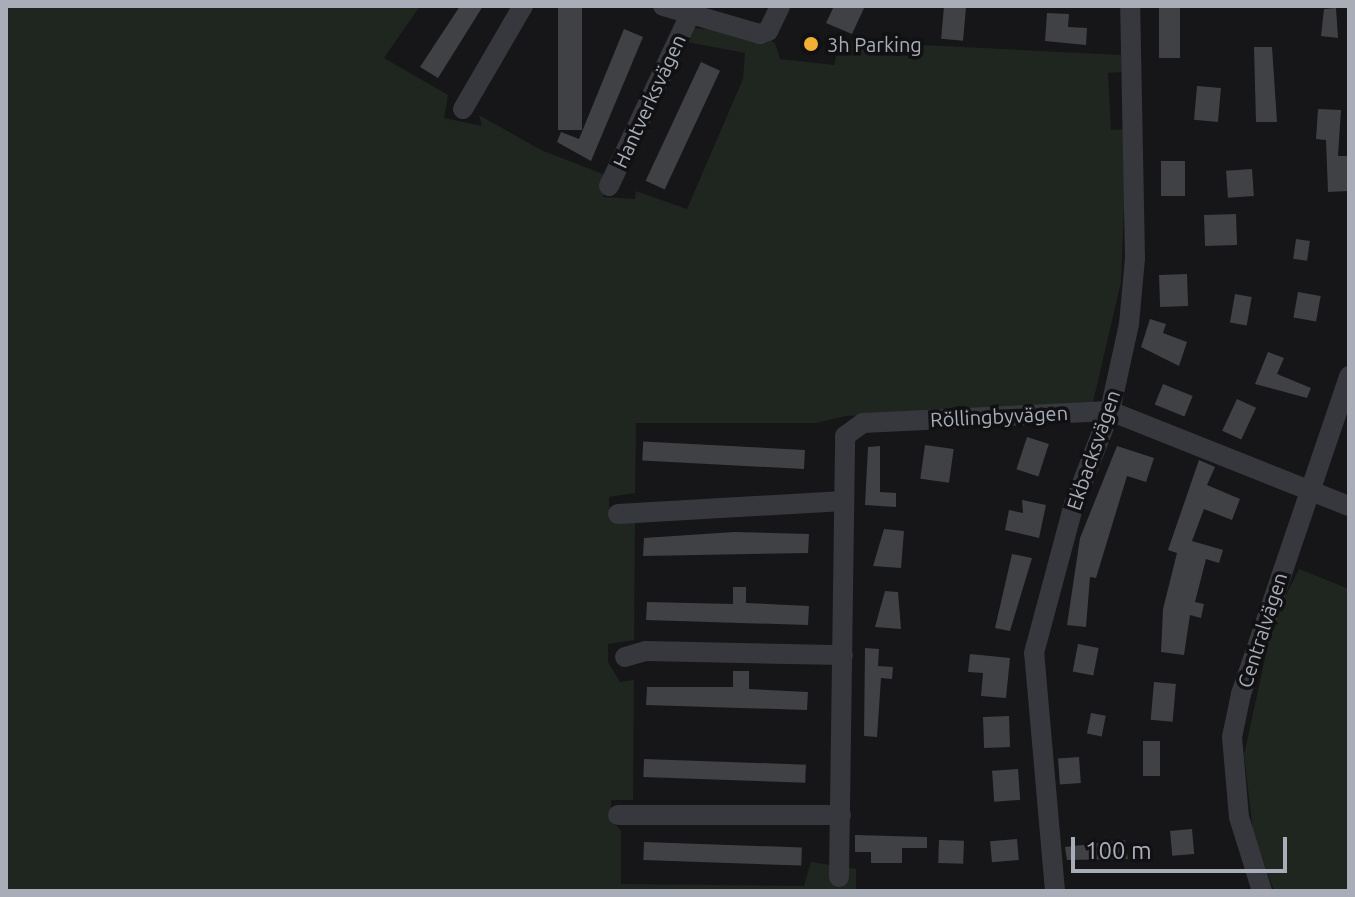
<!DOCTYPE html>
<meta charset="utf-8">
<style>
body{margin:0}
#map{position:relative;width:1355px;height:897px;overflow:hidden;background:#161618;font-family:Ubuntu,sans-serif}
div>[style]{position:absolute}
.green>*{inset:0;background:#1e261f}
.building>*{inset:0;background:#404145;transform-origin:0 0}
.minor>*{height:20px;margin:-10px;padding:0 10px;transform-origin:10px;border-radius:10px;background:#37383d}
.dots>*{width:22px;height:22px;translate:-50% -50%;box-sizing:border-box;border:4px solid #111113;border-radius:50%}
span{translate:-50% -50%;white-space:nowrap;text-align:center;line-height:1.15;-webkit-text-stroke:7px #111113;paint-order:stroke}
.poi-label{font-size:20px;color:#a8adb8}
.left{translate:0 -50%;text-align:left}
.street-label{font-size:20px;color:#a8adb8}
.frame{position:absolute;inset:0;border:8px solid #a8adb8;pointer-events:none}
.scale{position:absolute;left:1071px;top:837px;width:216px;height:36px;box-sizing:border-box;border:4px solid #a8adb8;border-top:0;padding-left:10px;font-size:24px;line-height:28px;white-space:nowrap;color:#a8adb8;-webkit-text-stroke:6px #111113;paint-order:stroke}
</style>
<div id="map">
<div class="green">
<div style="clip-path:polygon(6px 6px,420px 6px,384px 58px,448px 95px,444px 118px,482px 126px,479px 115px,541px 150px,608px 176px,603px 197px,635px 199px,636px 191px,687px 209px,743px 79px,745px 53px,687px 42px,694px 28px,760px 34px,775px 43px,780px 59px,834px 65px,840px 41px,1121px 55px,1121px 72px,1108px 73px,1111px 130px,1127px 129px,1121px 282px,1093px 402px,846px 416px,816px 423px,636px 423px,635px 493px,609px 497px,609px 515px,635px 518px,634px 640px,608px 644px,608px 662px,620px 682px,634px 680px,633px 800px,611px 800px,611px 818px,621px 831px,621px 884px,804px 886px,811px 862px,856px 869px,856px 891px,6px 891px)"></div>
<div style="clip-path:polygon(1299px 569px,1349px 589px,1349px 891px,1274px 891px,1253px 832px,1244px 755px,1273px 621px)"></div>
</div>
<div class="building">
<div style="clip-path:polygon(460px 6px,483px 6px,438px 78px,420px 67px)"></div>
<div style="left:558px;top:6px;width:24px;height:124px"></div>
<div style="clip-path:polygon(834px 6px,865px 6px,852px 34px,826px 23px)"></div>
<div style="left:944px;top:6px;width:22px;height:33px;rotate:5deg"></div>
<div style="left:1159px;top:6px;width:21px;height:52px"></div>
<div style="clip-path:polygon(1336px 8px,1338px 38px,1321px 36px,1324px 9px)"></div>
<div style="clip-path:polygon(1047px 13px,1069px 14px,1068px 27px,1087px 28px,1086px 45px,1045px 41px)"></div>
<div style="clip-path:polygon(624px 29px,643px 37px,591px 161px,557px 142px,561px 132px,579px 139px)"></div>
<div style="clip-path:polygon(1254px 47px,1272px 47px,1277px 122px,1256px 122px)"></div>
<div style="left:701px;top:62px;width:21px;height:131px;rotate:25deg"></div>
<div style="left:1197px;top:86px;width:24px;height:34px;rotate:5deg"></div>
<div style="clip-path:polygon(1318px 109px,1341px 110px,1338px 156px,1349px 156px,1349px 191px,1328px 192px,1326px 140px,1316px 139px)"></div>
<div style="left:1161px;top:161px;width:24px;height:35px"></div>
<div style="left:1252px;top:169px;width:27px;height:26px;rotate:86deg"></div>
<div style="left:1236px;top:214px;width:31px;height:32px;rotate:88deg"></div>
<div style="left:1296px;top:239px;width:14px;height:20px;rotate:8deg"></div>
<div style="left:1187px;top:274px;width:32px;height:28px;rotate:88deg"></div>
<div style="left:1298px;top:292px;width:23px;height:26px;rotate:10deg"></div>
<div style="left:1235px;top:294px;width:17px;height:29px;rotate:10deg"></div>
<div style="clip-path:polygon(1150px 319px,1166px 324px,1163px 333px,1187px 342px,1179px 366px,1141px 347px)"></div>
<div style="clip-path:polygon(1268px 352px,1284px 358px,1277px 374px,1311px 388px,1307px 398px,1255px 384px)"></div>
<div style="left:1163px;top:384px;width:32px;height:22px;rotate:22deg"></div>
<div style="left:1237px;top:399px;width:21px;height:35px;rotate:25deg"></div>
<div style="left:1027px;top:437px;width:23px;height:34px;rotate:18deg"></div>
<div style="left:925px;top:445px;width:29px;height:34px;rotate:8deg"></div>
<div style="clip-path:polygon(880px 446px,880px 492px,896px 493px,896px 507px,865px 505px,868px 447px)"></div>
<div style="clip-path:polygon(1117px 446px,1154px 458px,1146px 482px,1127px 476px,1096px 578px,1090px 577px,1086px 627px,1067px 625px,1080px 538px)"></div>
<div style="left:805px;top:450px;width:19px;height:162px;rotate:93deg"></div>
<div style="clip-path:polygon(1199px 460px,1215px 467px,1207px 485px,1240px 499px,1232px 520px,1204px 509px,1192px 541px,1223px 550px,1219px 563px,1206px 559px,1195px 602px,1204px 604px,1201px 618px,1190px 615px,1184px 655px,1161px 652px,1163px 609px,1177px 553px,1168px 550px)"></div>
<div style="clip-path:polygon(1022px 500px,1046px 505px,1039px 538px,1005px 530px,1009px 510px,1023px 513px)"></div>
<div style="clip-path:polygon(884px 529px,904px 531px,901px 568px,873px 566px)"></div>
<div style="clip-path:polygon(734px 532px,809px 534px,808px 553px,643px 556px,644px 538px)"></div>
<div style="clip-path:polygon(1012px 554px,1032px 558px,1010px 631px,995px 628px)"></div>
<div style="clip-path:polygon(733px 587px,746px 587px,746px 603px,809px 606px,808px 625px,646px 620px,647px 602px,733px 604px)"></div>
<div style="clip-path:polygon(885px 591px,898px 592px,901px 629px,875px 627px)"></div>
<div style="left:1078px;top:644px;width:21px;height:28px;rotate:11deg"></div>
<div style="clip-path:polygon(865px 648px,879px 649px,878px 666px,893px 667px,892px 679px,881px 678px,877px 737px,864px 736px)"></div>
<div style="clip-path:polygon(970px 654px,1010px 658px,1006px 698px,981px 696px,983px 673px,968px 672px)"></div>
<div style="clip-path:polygon(733px 671px,749px 671px,749px 689px,808px 692px,807px 710px,646px 705px,647px 687px,733px 687px)"></div>
<div style="left:1154px;top:682px;width:22px;height:38px;rotate:5deg"></div>
<div style="left:1091px;top:713px;width:15px;height:21px;rotate:11deg"></div>
<div style="left:1009px;top:716px;width:31px;height:26px;rotate:88deg"></div>
<div style="left:1143px;top:741px;width:17px;height:35px"></div>
<div style="left:1079px;top:757px;width:26px;height:21px;rotate:86deg"></div>
<div style="left:644px;top:759px;width:162px;height:18px;rotate:2deg"></div>
<div style="left:1018px;top:769px;width:31px;height:26px;rotate:86deg"></div>
<div style="left:1192px;top:829px;width:25px;height:22px;rotate:85deg"></div>
<div style="clip-path:polygon(855px 835px,927px 837px,927px 848px,902px 848px,902px 863px,871px 863px,871px 852px,855px 852px)"></div>
<div style="left:1017px;top:839px;width:21px;height:27px;rotate:85deg"></div>
<div style="left:939px;top:840px;width:25px;height:23px;rotate:2deg"></div>
<div style="clip-path:polygon(1125px 840px,1128px 859px,1067px 860px,1065px 847px)"></div>
<div style="left:644px;top:842px;width:158px;height:18px;rotate:2deg"></div>
</div>
<div class="minor">
<div style="left:663px;top:6px;width:101px;rotate:16.1deg"></div>
<div style="left:760px;top:34px;width:9px;rotate:-21deg"></div>
<div style="left:768px;top:31px;width:28px;rotate:-64deg"></div>
<div style="left:463px;top:109px;width:119px;rotate:-59.8deg"></div>
<div style="left:609px;top:186px;width:199px;rotate:-64.7deg"></div>
<div style="left:618px;top:514px;width:226px;rotate:-3.3deg"></div>
<div style="left:625px;top:657px;width:22px;rotate:-16deg"></div>
<div style="left:646px;top:651px;width:197px;rotate:1.2deg"></div>
<div style="left:618px;top:815px;width:223px"></div>
<div style="left:839px;top:877px;width:441px;rotate:-89.2deg"></div>
<div style="left:845px;top:436px;width:22px;rotate:-36deg"></div>
<div style="left:863px;top:423px;width:247px;rotate:-2.8deg"></div>
<div style="left:1110px;top:411px;width:257px;rotate:21.7deg"></div>
<div style="left:1055px;top:891px;width:239px;rotate:-95deg"></div>
<div style="left:1034px;top:653px;width:154px;rotate:-75deg"></div>
<div style="left:1074px;top:504px;width:100px;rotate:-68.8deg"></div>
<div style="left:1110px;top:411px;width:89px;rotate:-77.7deg"></div>
<div style="left:1129px;top:324px;width:66px;rotate:-84.8deg"></div>
<div style="left:1135px;top:258px;width:252px;rotate:-91.1deg"></div>
<div style="left:1262px;top:891px;width:77px;rotate:-107.3deg"></div>
<div style="left:1239px;top:817px;width:80px;rotate:-95deg"></div>
<div style="left:1232px;top:737px;width:44px;rotate:-78.2deg"></div>
<div style="left:1241px;top:694px;width:336px;rotate:-71.2deg"></div>
</div>
<div class="dots">
<div style="left:811px;top:44px;background:#f2b134"></div>
</div>
<div class="poi-label">
<span class="left" style="left:827px;top:44px">3h Parking</span>
</div>
<div class="street-label">
<span style="left:649px;top:101px;rotate:-65deg">Hantverksvägen</span>
<span style="left:999px;top:416px;rotate:-3deg">Röllingbyvägen</span>
<span style="left:1093px;top:450px;rotate:-71deg">Ekbacksvägen</span>
<span style="left:1262px;top:630px;rotate:-72deg">Centralvägen</span>
</div>
<div class="frame"></div>
<div class="scale">100 m</div>
</div>
